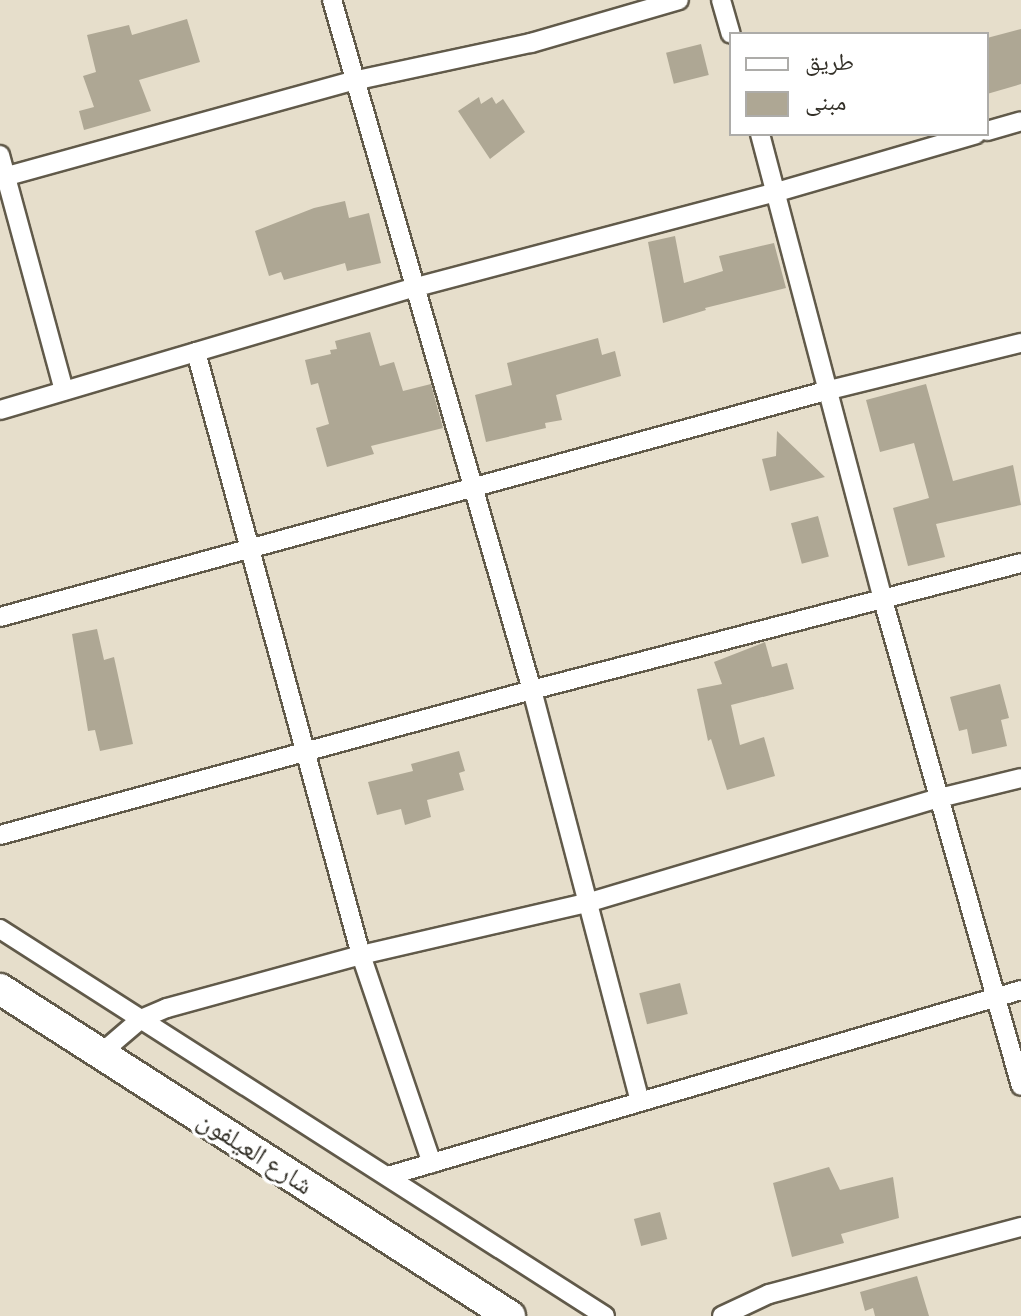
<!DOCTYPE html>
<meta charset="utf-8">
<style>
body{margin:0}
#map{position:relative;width:1021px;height:1316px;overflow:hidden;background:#e6decb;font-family:Cabin,"Noto Naskh Arabic",sans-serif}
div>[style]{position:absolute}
.building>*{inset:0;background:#aea794;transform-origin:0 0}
.roads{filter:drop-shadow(2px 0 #615a4a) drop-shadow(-2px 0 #615a4a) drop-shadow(0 2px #615a4a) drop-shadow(0 -2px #615a4a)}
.minor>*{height:18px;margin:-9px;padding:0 9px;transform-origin:9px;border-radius:9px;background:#fff}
.trunk>*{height:30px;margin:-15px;padding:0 15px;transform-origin:15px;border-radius:15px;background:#fff}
span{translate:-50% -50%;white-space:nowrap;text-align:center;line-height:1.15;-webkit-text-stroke:7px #fff;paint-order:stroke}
.street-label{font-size:26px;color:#333028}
.legend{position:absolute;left:729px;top:32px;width:260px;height:104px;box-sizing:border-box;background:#fff;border:2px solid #adaca9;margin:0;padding:10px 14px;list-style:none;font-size:24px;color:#333028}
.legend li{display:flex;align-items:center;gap:16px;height:40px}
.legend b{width:40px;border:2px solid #adaca9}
</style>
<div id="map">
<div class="building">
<div style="clip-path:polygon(187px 19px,200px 62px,139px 80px,151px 111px,84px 130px,79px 111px,94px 107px,83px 76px,96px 72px,87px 35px,129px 25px,132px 35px)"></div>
<div style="clip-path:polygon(1021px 29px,1021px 84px,987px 94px,987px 38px)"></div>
<div style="left:701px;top:44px;width:32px;height:36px;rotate:76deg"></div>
<div style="clip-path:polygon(479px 97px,481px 104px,492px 97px,496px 104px,503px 99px,525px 132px,490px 159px,458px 111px)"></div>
<div style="clip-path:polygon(345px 201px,349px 218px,369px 213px,381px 263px,347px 271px,345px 263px,284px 280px,281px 272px,269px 276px,255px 231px,314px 208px)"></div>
<div style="clip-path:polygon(675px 236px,684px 283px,723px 271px,719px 256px,774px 243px,786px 288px,705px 308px,706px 310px,663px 323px,648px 242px)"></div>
<div style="clip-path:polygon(370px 332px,380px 366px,394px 362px,403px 391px,431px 384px,443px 428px,371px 446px,374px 454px,327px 467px,316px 428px,329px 424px,318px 383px,311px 385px,305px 360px,331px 354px,330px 350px,337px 349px,335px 341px)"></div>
<div style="clip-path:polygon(598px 338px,602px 355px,615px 351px,621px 376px,556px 395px,562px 420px,545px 423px,546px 428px,486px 442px,475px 395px,512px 385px,507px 363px)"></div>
<div style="clip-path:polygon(926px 384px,953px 481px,1013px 465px,1021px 505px,936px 524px,945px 557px,908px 566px,893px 508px,929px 498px,914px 443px,880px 452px,866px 400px)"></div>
<div style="clip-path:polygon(777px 431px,825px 477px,770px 491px,762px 459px,776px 456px)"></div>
<div style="left:818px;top:516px;width:42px;height:28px;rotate:75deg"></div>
<div style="clip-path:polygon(97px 629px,104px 660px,114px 657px,133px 744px,100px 751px,95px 730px,88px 731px,72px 634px)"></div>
<div style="clip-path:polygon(765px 642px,772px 667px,787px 663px,794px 689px,731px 705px,740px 745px,764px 737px,775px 776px,727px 790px,711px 739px,708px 741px,697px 689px,722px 684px,714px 662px)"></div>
<div style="clip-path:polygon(1000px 684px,1009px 718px,1001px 720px,1007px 746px,972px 754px,967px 729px,959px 731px,950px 697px)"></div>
<div style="clip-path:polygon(459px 751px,465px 771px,459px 773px,464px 790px,427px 800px,431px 817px,405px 825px,401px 809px,377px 815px,368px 782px,413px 771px,411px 764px)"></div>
<div style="left:680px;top:983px;width:32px;height:42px;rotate:76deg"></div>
<div style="clip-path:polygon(829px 1167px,840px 1190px,893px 1177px,899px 1218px,841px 1234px,844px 1243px,792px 1257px,773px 1183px)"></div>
<div style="left:660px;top:1212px;width:28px;height:27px;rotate:75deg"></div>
<div style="clip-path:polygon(917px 1276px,929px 1316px,875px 1316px,873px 1308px,865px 1311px,860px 1292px)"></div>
</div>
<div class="roads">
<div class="minor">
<div style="left:332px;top:0;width:718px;rotate:73.84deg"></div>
<div style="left:532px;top:690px;width:425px;rotate:75.3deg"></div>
<div style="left:721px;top:0;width:35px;rotate:74deg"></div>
<div style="left:987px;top:131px;width:35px;rotate:-16deg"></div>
<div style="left:760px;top:134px;width:482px;rotate:75.2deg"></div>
<div style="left:883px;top:600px;width:505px;rotate:74.15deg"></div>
<div style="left:0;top:155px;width:244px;rotate:74.8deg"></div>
<div style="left:0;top:178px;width:366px;rotate:-15.4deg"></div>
<div style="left:353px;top:81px;width:182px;rotate:-12.1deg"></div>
<div style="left:531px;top:43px;width:154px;rotate:-16.2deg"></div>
<div style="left:196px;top:352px;width:625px;rotate:74.7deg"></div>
<div style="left:361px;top:955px;width:220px;rotate:71.2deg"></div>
<div style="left:0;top:410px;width:431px;rotate:-16.5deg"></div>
<div style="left:413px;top:288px;width:376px;rotate:-14.8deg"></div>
<div style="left:777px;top:192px;width:207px;rotate:-16.2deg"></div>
<div style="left:0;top:617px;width:860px;rotate:-15.31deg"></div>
<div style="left:829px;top:390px;width:198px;rotate:-13.8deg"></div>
<div style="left:0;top:835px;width:551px;rotate:-15.25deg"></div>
<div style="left:532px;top:690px;width:505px;rotate:-14.56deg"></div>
<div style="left:0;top:929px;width:718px;rotate:32.61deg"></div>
<div style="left:100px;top:1054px;width:54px;rotate:-40.5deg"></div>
<div style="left:141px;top:1019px;width:28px;rotate:-23deg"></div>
<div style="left:167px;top:1008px;width:201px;rotate:-15.3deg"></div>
<div style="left:361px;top:955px;width:235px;rotate:-13deg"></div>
<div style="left:590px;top:902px;width:364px;rotate:-16.6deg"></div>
<div style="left:939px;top:798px;width:84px;rotate:-13.7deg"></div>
<div style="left:388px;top:1176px;width:660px;rotate:-16.37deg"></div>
<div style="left:722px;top:1316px;width:52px;rotate:-25.1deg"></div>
<div style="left:769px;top:1294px;width:261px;rotate:-14.9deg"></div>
</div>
<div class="trunk">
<div style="left:0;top:989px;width:606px;rotate:32.67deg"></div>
</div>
</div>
<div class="street-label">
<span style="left:255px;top:1153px;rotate:33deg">شارع العيلفون</span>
</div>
<ul class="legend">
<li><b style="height:10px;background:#fff"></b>طريق</li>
<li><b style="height:22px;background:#aea794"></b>مبنى</li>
</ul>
</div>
